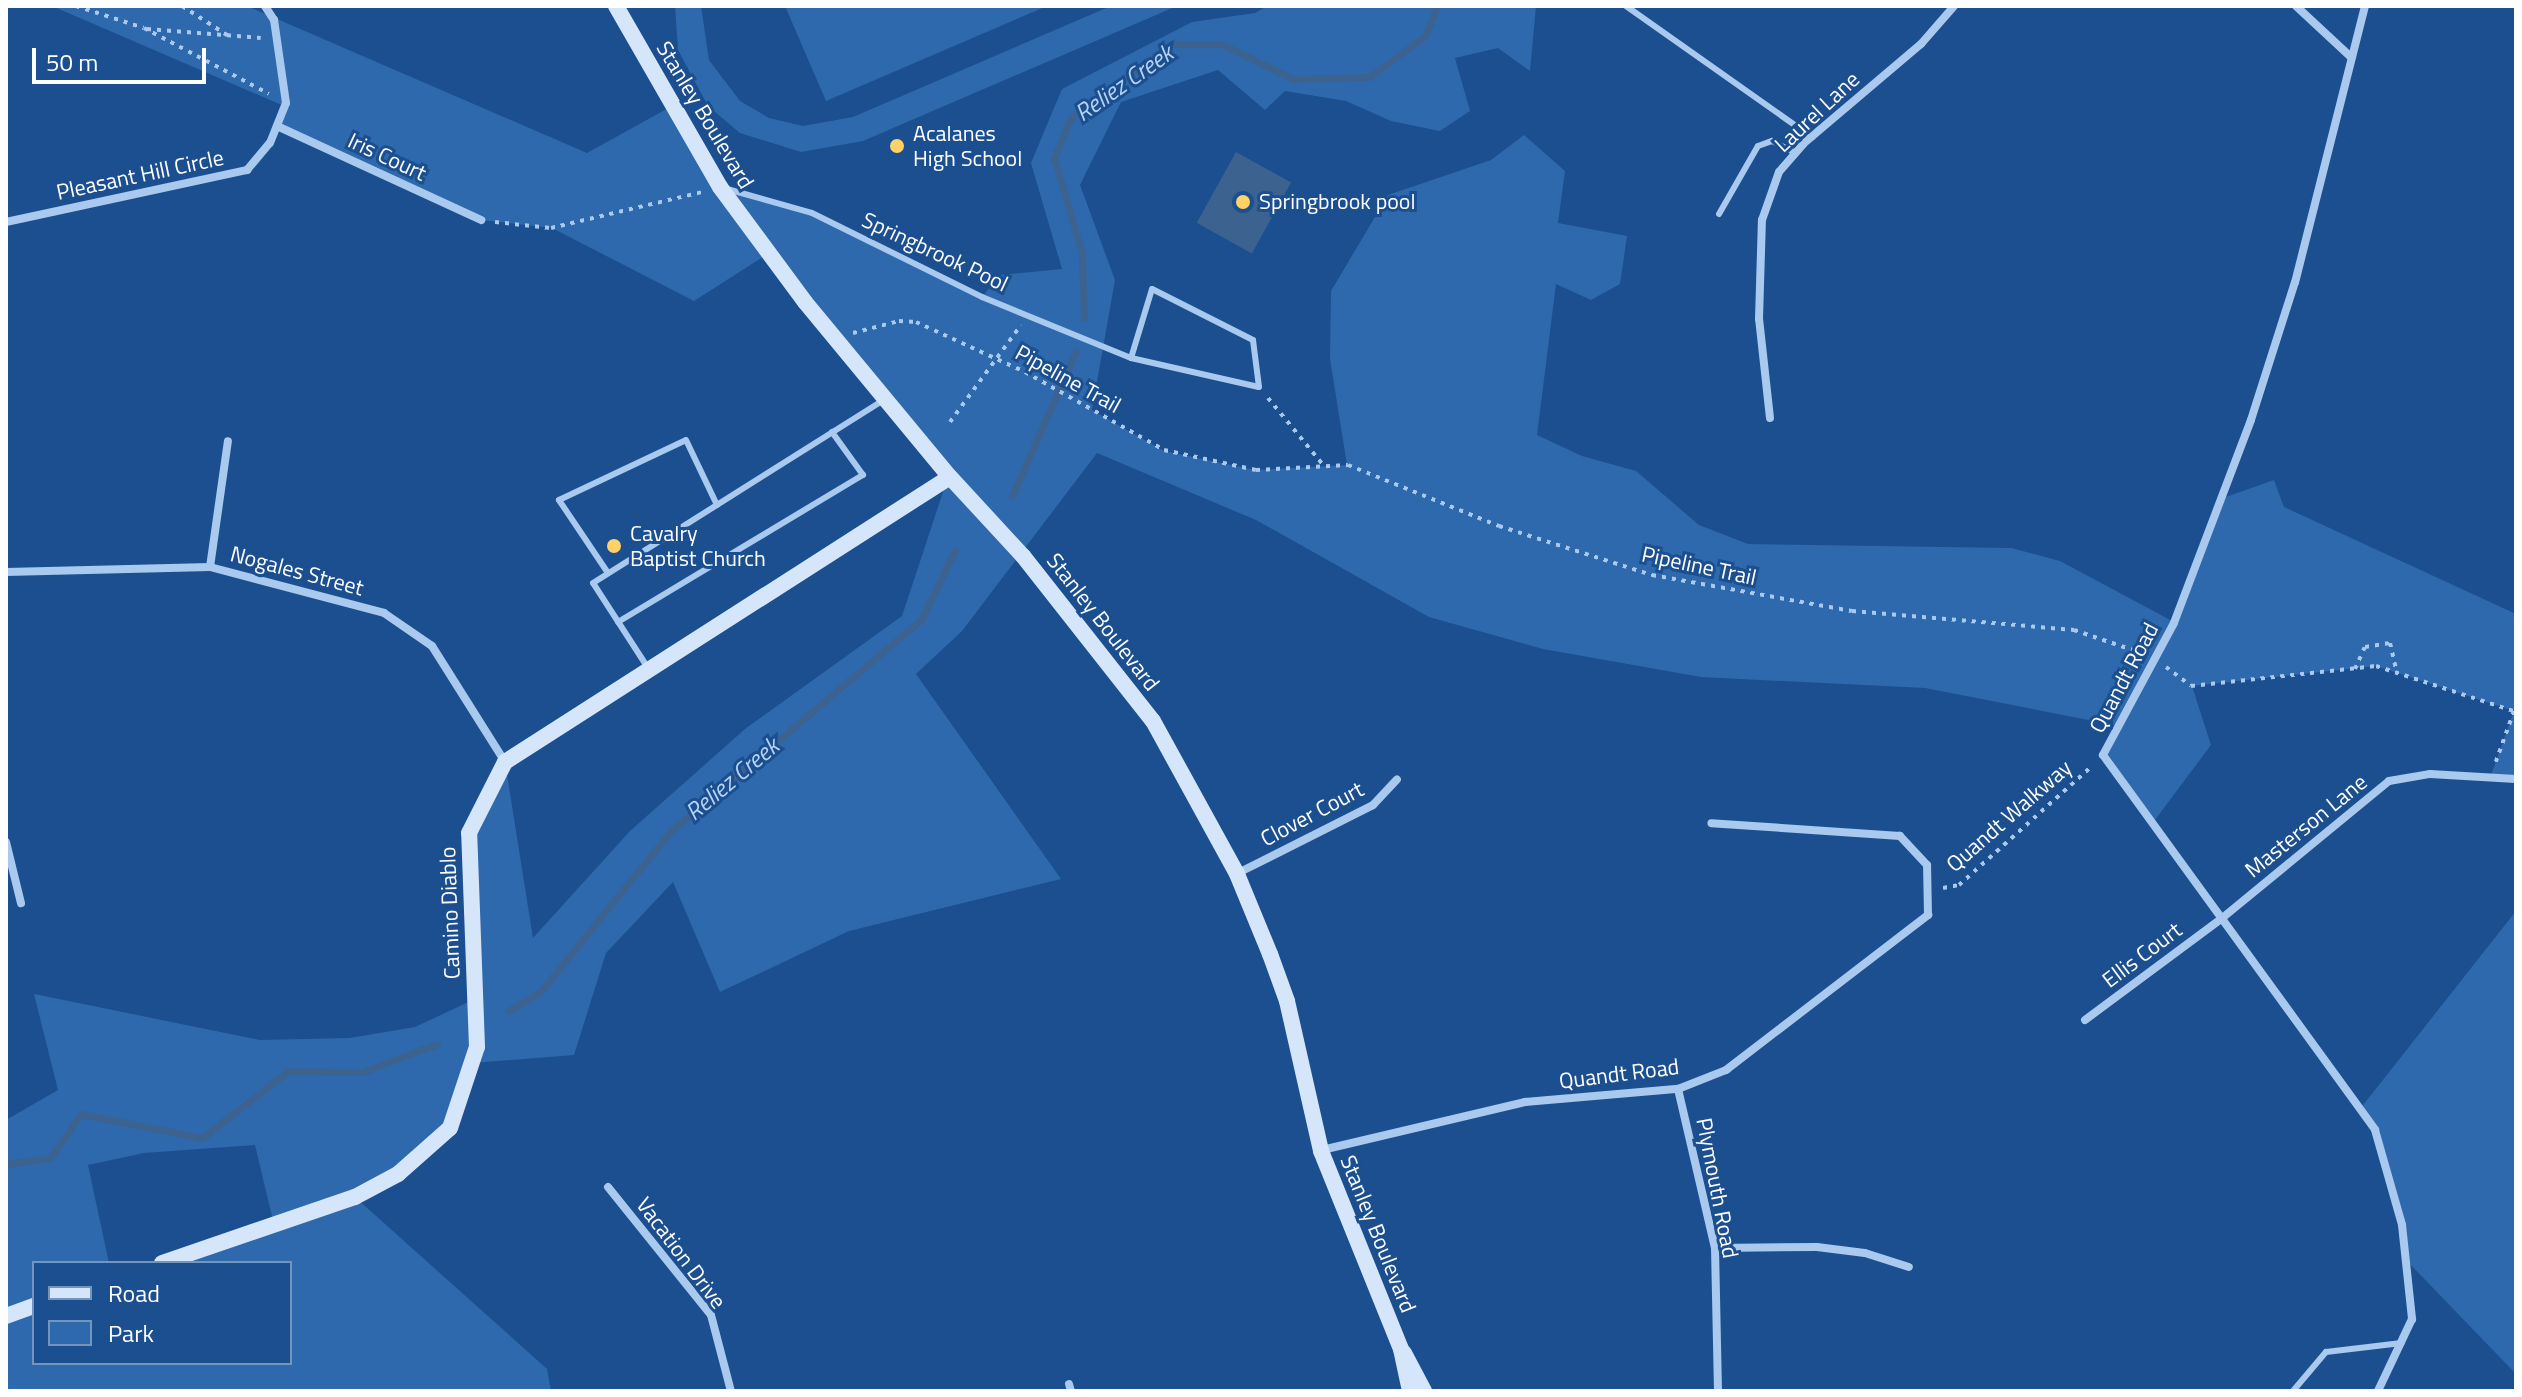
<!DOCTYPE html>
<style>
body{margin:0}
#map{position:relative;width:2522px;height:1397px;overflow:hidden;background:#1b4f8f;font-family:"Titillium Web",sans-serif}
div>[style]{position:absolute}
.green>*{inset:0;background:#2e69ad}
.water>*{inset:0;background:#3c6290;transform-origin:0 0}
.stream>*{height:7px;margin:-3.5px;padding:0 3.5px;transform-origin:3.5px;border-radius:3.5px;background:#3c6290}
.path>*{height:4px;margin-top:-2px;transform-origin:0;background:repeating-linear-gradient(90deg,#a9c9ee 0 4px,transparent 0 10px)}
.lane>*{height:6px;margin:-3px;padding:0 3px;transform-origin:3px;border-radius:3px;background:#a9c9ee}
.street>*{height:8px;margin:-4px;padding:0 4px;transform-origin:4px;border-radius:4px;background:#a9c9ee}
.secondary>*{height:16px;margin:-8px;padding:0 8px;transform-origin:8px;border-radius:8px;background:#d6e6fa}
.dots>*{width:22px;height:22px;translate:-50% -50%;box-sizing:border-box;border:4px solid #1b4f8f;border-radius:50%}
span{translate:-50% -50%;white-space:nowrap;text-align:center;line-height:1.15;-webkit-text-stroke:6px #1b4f8f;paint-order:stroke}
.street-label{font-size:22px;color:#fff}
.poi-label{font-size:22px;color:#fff}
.left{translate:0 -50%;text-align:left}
.water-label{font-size:24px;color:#b5d3f5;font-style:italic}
.frame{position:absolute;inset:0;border:8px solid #fff;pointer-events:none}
.legend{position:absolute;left:32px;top:1261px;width:260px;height:104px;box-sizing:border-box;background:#1b4f8f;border:2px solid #7695bc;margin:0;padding:10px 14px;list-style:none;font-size:24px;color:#fff}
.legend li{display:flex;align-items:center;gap:16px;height:40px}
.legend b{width:40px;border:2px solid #7695bc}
.scale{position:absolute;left:32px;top:48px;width:174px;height:36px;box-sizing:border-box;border:4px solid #fff;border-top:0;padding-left:10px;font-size:24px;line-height:28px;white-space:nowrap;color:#fff;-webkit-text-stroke:6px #1b4f8f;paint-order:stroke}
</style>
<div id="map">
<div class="green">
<div style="clip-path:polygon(evenodd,52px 6px,247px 6px,587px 153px,672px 106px,720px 187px,812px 213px,982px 297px,1000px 275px,1062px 269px,1031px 163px,1062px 89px,1192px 22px,1255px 13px,1267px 6px,1536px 6px,1530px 71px,1498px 48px,1455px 58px,1470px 111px,1440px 131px,1391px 121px,1346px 101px,1285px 91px,1265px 110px,1218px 70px,1121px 102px,1080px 185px,1115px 280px,1092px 410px,1164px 451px,1255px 470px,1347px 465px,1330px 359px,1331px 291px,1388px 195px,1491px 160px,1524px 135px,1565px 171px,1558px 223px,1627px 236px,1620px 284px,1591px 300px,1556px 284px,1537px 435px,1582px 456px,1636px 471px,1699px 525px,1748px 544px,2011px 548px,2060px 561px,2174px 622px,2223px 498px,2274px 480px,2284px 507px,2516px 614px,2516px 779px,2490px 778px,2514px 711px,2376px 666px,2192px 686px,2211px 745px,2152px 824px,2103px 755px,2119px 726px,1925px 688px,1701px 677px,1543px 649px,1429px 617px,1256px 520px,1097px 453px,962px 631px,916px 674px,1061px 879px,849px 931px,720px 992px,673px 882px,606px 953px,574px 1055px,472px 1063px,450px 1128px,356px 1198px,547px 1369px,551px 1391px,6px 1391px,6px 1120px,58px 1090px,34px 994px,260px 1040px,350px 1038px,415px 1027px,475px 999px,469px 833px,505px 762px,533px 938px,630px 831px,745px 729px,902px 616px,947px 480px,769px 253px,694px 301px,552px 228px,481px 220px,277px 126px,284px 106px,52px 6px,255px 1145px,274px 1225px,162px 1263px,290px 1263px,290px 1363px,34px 1363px,34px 1263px,109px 1263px,88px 1165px,144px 1153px,255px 1145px)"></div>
<div style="clip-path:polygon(675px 6px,701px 6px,709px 60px,740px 101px,769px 118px,803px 126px,853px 117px,1111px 6px,1177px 6px,863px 141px,801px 152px,740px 133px,708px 106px,678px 50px)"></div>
<div style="clip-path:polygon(785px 6px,1047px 6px,826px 101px)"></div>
<div style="clip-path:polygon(2516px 911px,2516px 1374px,2406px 1260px,2402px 1225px,2375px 1130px,2360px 1109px)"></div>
</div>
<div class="water">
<div style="left:1236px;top:152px;width:63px;height:81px;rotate:29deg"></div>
</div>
<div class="stream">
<div style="left:1084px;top:318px;width:65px;rotate:-91.8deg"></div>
<div style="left:1082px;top:253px;width:99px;rotate:-106.4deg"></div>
<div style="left:1054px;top:158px;width:42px;rotate:-67.7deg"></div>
<div style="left:1070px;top:119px;width:126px;rotate:-36.6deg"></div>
<div style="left:1171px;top:44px;width:51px"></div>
<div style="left:1222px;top:44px;width:79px;rotate:26.2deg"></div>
<div style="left:1293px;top:79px;width:76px;rotate:-1.5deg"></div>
<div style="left:1369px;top:77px;width:69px;rotate:-36.2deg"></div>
<div style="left:1425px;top:36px;width:32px;rotate:-68deg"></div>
<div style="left:1012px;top:496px;width:158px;rotate:-66.2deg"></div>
<div style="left:508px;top:1011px;width:37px;rotate:-31deg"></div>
<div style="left:540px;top:992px;width:208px;rotate:-50.9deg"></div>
<div style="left:671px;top:831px;width:327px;rotate:-40.2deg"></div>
<div style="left:921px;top:620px;width:78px;rotate:-64.1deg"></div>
<div style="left:6px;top:1164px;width:44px;rotate:-7.8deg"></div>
<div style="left:50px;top:1158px;width:54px;rotate:-54.8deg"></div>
<div style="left:81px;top:1114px;width:123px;rotate:11.2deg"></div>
<div style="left:202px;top:1138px;width:109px;rotate:-37.9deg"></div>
<div style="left:288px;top:1071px;width:74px;rotate:0.8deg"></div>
<div style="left:362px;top:1072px;width:80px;rotate:-20.5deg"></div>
</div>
<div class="path">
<div style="left:76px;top:6px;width:71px;rotate:17.9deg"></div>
<div style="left:144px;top:28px;width:141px;rotate:27.8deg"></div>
<div style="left:182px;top:6px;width:54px;rotate:32.8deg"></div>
<div style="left:147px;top:29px;width:114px;rotate:4.5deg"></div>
<div style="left:495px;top:222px;width:56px;rotate:6.1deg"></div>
<div style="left:551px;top:228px;width:155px;rotate:-13.4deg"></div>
<div style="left:853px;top:333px;width:48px;rotate:-14.6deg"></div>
<div style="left:899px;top:321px;width:17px;rotate:3deg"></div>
<div style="left:916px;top:322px;width:120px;rotate:24.6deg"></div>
<div style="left:1025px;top:372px;width:159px;rotate:29.3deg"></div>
<div style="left:1164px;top:450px;width:94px;rotate:12.3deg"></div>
<div style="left:1256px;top:470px;width:92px;rotate:-3.1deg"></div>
<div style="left:1348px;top:465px;width:163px;rotate:22deg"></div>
<div style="left:1499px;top:526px;width:161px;rotate:17.8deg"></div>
<div style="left:1652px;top:575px;width:203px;rotate:10.2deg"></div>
<div style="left:1852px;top:611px;width:223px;rotate:4.9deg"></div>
<div style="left:2074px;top:630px;width:71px;rotate:18.9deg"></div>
<div style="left:1268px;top:398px;width:88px;rotate:50.5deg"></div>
<div style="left:950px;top:422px;width:120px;rotate:-53.8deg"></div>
<div style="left:2166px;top:667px;width:31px;rotate:37deg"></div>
<div style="left:2191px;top:686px;width:186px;rotate:-6.2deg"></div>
<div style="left:2376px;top:666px;width:145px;rotate:18.1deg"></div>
<div style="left:2514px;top:711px;width:56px;rotate:109.7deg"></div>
<div style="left:2355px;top:669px;width:24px;rotate:-66deg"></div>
<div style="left:2365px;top:647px;width:25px;rotate:-9deg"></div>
<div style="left:2390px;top:643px;width:31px;rotate:77deg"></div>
<div style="left:1943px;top:888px;width:16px;rotate:-11deg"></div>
<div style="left:1959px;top:885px;width:180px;rotate:-41.8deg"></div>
</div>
<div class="lane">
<div style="left:1626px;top:6px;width:228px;rotate:35.2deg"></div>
<div style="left:727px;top:189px;width:88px;rotate:15.8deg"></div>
<div style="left:812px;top:213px;width:190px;rotate:26.3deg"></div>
<div style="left:982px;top:297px;width:161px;rotate:22.3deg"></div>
<div style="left:1131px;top:358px;width:131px;rotate:12.8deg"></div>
<div style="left:1259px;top:387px;width:47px;rotate:-97.3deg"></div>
<div style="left:1253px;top:340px;width:113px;rotate:-153.2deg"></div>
<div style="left:1152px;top:289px;width:72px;rotate:106.9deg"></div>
<div style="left:1719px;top:214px;width:78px;rotate:-60.2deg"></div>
<div style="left:1758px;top:146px;width:15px;rotate:-20deg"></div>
<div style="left:1772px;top:141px;width:27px;rotate:27deg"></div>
<div style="left:608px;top:573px;width:88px;rotate:-123.9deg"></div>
<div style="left:559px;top:500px;width:140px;rotate:-25.3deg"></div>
<div style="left:686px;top:440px;width:72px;rotate:64.5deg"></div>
<div style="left:618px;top:622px;width:286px;rotate:-31deg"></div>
<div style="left:863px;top:475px;width:53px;rotate:-125.8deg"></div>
<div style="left:648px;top:668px;width:101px;rotate:-122.9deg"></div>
<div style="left:593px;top:583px;width:344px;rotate:-32.2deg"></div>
<div style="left:2293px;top:1391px;width:51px;rotate:-49.8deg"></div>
<div style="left:2326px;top:1352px;width:76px;rotate:-6.8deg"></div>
</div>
<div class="street">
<div style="left:2296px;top:6px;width:76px;rotate:42.9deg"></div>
<div style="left:2365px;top:6px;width:285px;rotate:104.2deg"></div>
<div style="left:2295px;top:282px;width:145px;rotate:107.7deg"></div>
<div style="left:2251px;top:420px;width:217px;rotate:110.8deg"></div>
<div style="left:2174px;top:623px;width:150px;rotate:118.3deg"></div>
<div style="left:2103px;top:755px;width:463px;rotate:54deg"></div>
<div style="left:2375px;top:1130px;width:99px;rotate:74.1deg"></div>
<div style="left:2402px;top:1225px;width:95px;rotate:83.9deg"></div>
<div style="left:2412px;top:1319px;width:80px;rotate:115.3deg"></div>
<div style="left:277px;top:126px;width:225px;rotate:24.7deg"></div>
<div style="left:6px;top:222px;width:247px;rotate:-12.2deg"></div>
<div style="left:247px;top:170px;width:35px;rotate:-50deg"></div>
<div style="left:270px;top:143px;width:43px;rotate:-68.2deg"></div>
<div style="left:286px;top:103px;width:84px;rotate:-98.2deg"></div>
<div style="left:274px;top:20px;width:17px;rotate:-123deg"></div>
<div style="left:1770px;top:418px;width:100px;rotate:-96.3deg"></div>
<div style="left:1759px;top:319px;width:99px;rotate:-88.3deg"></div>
<div style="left:1762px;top:220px;width:51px;rotate:-70.5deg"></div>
<div style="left:1779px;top:172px;width:37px;rotate:-49deg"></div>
<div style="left:1803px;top:144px;width:155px;rotate:-40.3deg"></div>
<div style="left:1921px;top:44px;width:50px;rotate:-49deg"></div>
<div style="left:210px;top:567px;width:127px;rotate:-81.9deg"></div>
<div style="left:6px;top:572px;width:204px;rotate:-1.4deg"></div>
<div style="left:210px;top:567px;width:180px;rotate:14.8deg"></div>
<div style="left:384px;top:613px;width:58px;rotate:34.5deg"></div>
<div style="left:432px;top:646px;width:137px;rotate:57.8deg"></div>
<div style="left:6px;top:842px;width:63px;rotate:76.2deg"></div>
<div style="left:1238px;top:873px;width:151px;rotate:-26.7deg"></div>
<div style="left:1373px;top:805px;width:35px;rotate:-47deg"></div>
<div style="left:2085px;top:1020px;width:169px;rotate:-36.6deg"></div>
<div style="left:2221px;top:919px;width:217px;rotate:-39.4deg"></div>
<div style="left:2389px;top:781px;width:42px;rotate:-9.7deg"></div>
<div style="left:2430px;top:774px;width:86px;rotate:3.3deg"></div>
<div style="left:1678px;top:1089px;width:163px;rotate:76.9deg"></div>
<div style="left:1715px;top:1248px;width:143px;rotate:88.8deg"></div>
<div style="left:1322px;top:1150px;width:209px;rotate:-13.3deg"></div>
<div style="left:1525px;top:1102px;width:154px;rotate:-4.9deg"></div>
<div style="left:1678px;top:1089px;width:52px;rotate:-21.6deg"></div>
<div style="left:1726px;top:1070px;width:255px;rotate:-37.5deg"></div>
<div style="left:1928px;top:915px;width:50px;rotate:-91.1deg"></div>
<div style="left:1927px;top:865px;width:40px;rotate:-133deg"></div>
<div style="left:1900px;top:836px;width:189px;rotate:-176.1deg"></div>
<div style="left:608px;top:1187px;width:164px;rotate:51.2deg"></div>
<div style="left:711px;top:1315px;width:79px;rotate:75.3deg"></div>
<div style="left:1715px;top:1248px;width:102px;rotate:-0.6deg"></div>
<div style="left:1817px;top:1247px;width:48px;rotate:7.1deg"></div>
<div style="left:1865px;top:1253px;width:46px;rotate:17.7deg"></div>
<div style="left:1069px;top:1384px;width:7px;rotate:74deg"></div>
</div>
<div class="secondary">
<div style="left:616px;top:6px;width:209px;rotate:60.1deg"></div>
<div style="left:720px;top:187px;width:143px;rotate:53.5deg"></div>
<div style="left:805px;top:302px;width:227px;rotate:50.4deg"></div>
<div style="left:950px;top:477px;width:108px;rotate:47.3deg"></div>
<div style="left:1023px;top:556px;width:210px;rotate:51.8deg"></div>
<div style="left:1153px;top:721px;width:175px;rotate:61.2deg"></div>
<div style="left:1237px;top:874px;width:87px;rotate:67.6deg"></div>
<div style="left:1270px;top:954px;width:50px;rotate:70.1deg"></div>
<div style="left:1287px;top:1001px;width:154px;rotate:77.2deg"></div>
<div style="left:1321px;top:1151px;width:214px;rotate:68deg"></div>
<div style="left:1401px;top:1349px;width:43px;rotate:77.9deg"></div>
<div style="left:162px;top:1263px;width:204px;rotate:-18.9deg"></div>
<div style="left:355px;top:1197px;width:49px;rotate:-28.1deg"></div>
<div style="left:398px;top:1174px;width:69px;rotate:-41.5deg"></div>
<div style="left:450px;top:1128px;width:85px;rotate:-71.6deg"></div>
<div style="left:477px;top:1047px;width:214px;rotate:-92.1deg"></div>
<div style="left:469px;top:833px;width:80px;rotate:-63.1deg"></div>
<div style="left:505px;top:762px;width:528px;rotate:-32.64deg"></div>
<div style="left:6px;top:1316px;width:30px;rotate:-20deg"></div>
<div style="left:1404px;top:1353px;width:43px;rotate:62.2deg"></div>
</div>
<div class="dots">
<div style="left:897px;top:146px;background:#ffd166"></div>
<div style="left:1243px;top:202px;background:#ffd166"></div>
<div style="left:614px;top:546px;background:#ffd166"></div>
</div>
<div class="street-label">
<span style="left:1817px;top:112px;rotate:-43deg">Laurel Lane</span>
<span style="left:705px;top:115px;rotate:59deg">Stanley Boulevard</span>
<span style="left:387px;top:157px;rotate:25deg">Iris Court</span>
<span style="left:140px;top:175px;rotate:-12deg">Pleasant Hill Circle</span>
<span style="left:935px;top:252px;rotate:25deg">Springbrook Pool</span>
<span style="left:1068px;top:379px;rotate:29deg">Pipeline Trail</span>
<span style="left:1699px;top:566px;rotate:12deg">Pipeline Trail</span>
<span style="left:297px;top:571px;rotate:15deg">Nogales Street</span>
<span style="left:1103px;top:622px;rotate:52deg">Stanley Boulevard</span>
<span style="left:2124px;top:678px;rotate:-62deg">Quandt Road</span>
<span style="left:1312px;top:814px;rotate:-28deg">Clover Court</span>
<span style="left:2009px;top:816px;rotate:-41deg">Quandt Walkway</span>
<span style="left:2306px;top:826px;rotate:-39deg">Masterson Lane</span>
<span style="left:450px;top:913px;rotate:-92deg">Camino Diablo</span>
<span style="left:2142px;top:955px;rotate:-37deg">Ellis Court</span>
<span style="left:1619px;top:1074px;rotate:-7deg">Quandt Road</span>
<span style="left:1717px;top:1188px;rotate:79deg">Plymouth Road</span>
<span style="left:1378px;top:1234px;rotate:68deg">Stanley Boulevard</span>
<span style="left:681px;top:1253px;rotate:53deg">Vacation Drive</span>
</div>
<div class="poi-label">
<span class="left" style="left:913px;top:146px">Acalanes<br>High School</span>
<span class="left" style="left:1259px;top:202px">Springbrook pool</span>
<span class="left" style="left:630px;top:546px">Cavalry<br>Baptist Church</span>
</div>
<div class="water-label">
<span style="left:1124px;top:83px;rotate:-35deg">Reliez Creek</span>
<span style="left:732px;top:779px;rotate:-40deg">Reliez Creek</span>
</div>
<div class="frame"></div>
<ul class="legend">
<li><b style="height:10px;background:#d6e6fa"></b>Road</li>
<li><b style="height:22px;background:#2e69ad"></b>Park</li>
</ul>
<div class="scale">50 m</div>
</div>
